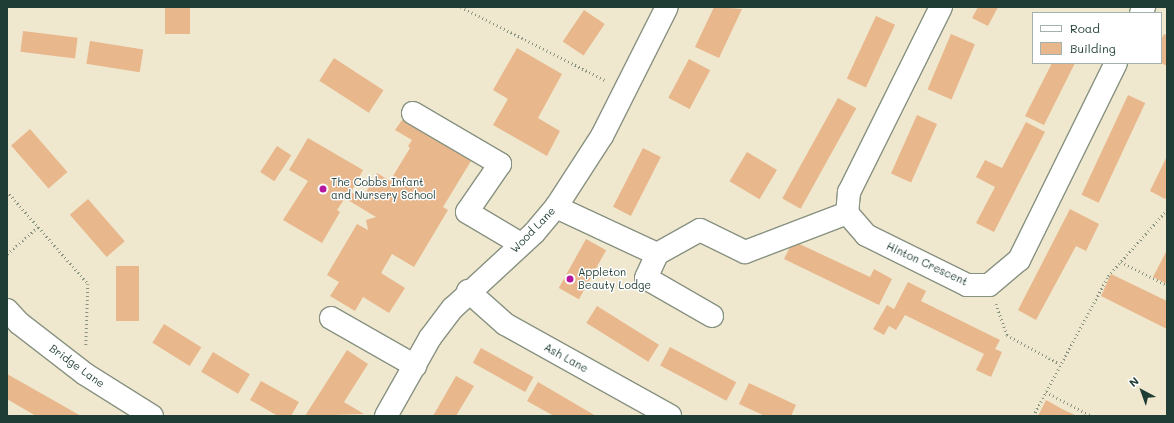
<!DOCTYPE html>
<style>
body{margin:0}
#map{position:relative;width:1174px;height:423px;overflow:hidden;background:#f0e8ce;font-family:Mali,sans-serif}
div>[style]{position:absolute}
.building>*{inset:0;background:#e8b78c;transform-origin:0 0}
.path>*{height:2.5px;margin-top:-1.25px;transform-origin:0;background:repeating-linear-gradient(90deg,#889281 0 1px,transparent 0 4px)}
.roads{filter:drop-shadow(1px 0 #889281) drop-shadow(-1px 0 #889281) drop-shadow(0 1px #889281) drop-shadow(0 -1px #889281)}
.minor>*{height:22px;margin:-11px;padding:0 11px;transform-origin:11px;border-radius:11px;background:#fff}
.dots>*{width:11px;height:11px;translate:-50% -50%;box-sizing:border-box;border:2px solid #fff;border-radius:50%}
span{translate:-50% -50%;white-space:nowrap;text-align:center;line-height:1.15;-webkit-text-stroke:3px #fff;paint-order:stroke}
.poi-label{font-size:11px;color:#1f3d34}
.left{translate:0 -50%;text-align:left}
.street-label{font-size:11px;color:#1f3d34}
.frame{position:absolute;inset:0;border:8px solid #1f3d34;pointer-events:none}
.legend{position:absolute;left:1032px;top:12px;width:130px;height:52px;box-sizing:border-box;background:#fff;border:1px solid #a5b1ae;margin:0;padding:5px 7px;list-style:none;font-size:12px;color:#1f3d34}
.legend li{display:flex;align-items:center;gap:8px;height:20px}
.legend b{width:20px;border:1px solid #a5b1ae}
.north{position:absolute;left:1122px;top:371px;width:40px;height:40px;-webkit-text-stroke:3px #fff;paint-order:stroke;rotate:319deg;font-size:11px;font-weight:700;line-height:16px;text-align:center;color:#1f3d34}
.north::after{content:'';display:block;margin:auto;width:14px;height:18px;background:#1f3d34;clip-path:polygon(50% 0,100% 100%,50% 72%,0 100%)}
</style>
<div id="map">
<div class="building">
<div style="left:165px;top:7px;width:25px;height:27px"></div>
<div style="clip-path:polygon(714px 7px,742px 9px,719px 58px,695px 47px)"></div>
<div style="clip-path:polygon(978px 7px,998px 7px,988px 26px,972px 18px)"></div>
<div style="left:584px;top:10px;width:25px;height:38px;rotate:34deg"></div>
<div style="left:876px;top:16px;width:21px;height:69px;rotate:25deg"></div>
<div style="left:23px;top:31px;width:55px;height:21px;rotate:7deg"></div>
<div style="left:951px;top:34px;width:26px;height:60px;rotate:23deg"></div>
<div style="clip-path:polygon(1164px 34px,1167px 35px,1167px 66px,1161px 63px,1161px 40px)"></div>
<div style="left:90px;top:41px;width:54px;height:23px;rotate:9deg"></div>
<div style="clip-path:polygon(517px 48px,562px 74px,538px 118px,560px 131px,547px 156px,493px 125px,508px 99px,493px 90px)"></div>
<div style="left:334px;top:58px;width:59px;height:27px;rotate:33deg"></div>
<div style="left:689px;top:59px;width:24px;height:44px;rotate:28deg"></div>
<div style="clip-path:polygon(1052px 63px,1075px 63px,1044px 125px,1025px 116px)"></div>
<div style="left:1128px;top:95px;width:19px;height:110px;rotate:25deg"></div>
<div style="left:838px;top:98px;width:21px;height:115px;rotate:29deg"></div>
<div style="left:917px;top:115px;width:22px;height:64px;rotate:24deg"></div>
<div style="clip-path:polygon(402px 120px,471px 161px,443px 207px,448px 210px,414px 267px,392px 254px,381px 273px,405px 288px,389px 313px,363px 297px,355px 311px,330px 296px,339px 282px,327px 275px,357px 224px,368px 230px,366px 220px,376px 217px,346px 199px,343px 201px,337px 210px,340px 212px,322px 243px,283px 220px,308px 181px,289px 170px,308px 138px,363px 170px,351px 192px,362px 199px,377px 173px,390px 181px,410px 148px,408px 146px,412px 140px,395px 130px)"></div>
<div style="clip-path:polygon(1026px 122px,1045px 132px,994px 232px,976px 223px,995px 187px,976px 177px,985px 160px,1002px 168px)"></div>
<div style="left:30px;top:129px;width:57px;height:25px;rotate:49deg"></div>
<div style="left:277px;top:146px;width:17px;height:31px;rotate:33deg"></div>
<div style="left:643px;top:148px;width:20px;height:66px;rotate:27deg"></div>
<div style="left:747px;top:152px;width:35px;height:34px;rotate:31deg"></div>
<div style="clip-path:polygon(1167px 156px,1167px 196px,1165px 199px,1150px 191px)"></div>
<div style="left:88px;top:199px;width:56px;height:24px;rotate:49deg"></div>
<div style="clip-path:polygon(1070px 209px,1099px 224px,1086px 251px,1076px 246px,1036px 320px,1018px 310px)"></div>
<div style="left:586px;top:239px;width:23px;height:56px;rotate:29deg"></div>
<div style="clip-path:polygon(793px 241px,870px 277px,874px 269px,892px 279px,879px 305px,784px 259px)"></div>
<div style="clip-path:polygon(1167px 250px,1167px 284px,1153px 277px)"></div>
<div style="left:116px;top:266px;width:23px;height:55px"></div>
<div style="clip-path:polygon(1111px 274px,1167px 301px,1167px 329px,1101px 296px)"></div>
<div style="clip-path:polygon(908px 282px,926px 291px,921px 301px,1000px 340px,995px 349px,1002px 352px,991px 377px,976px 370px,984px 354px,905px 315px,896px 330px,889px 326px,884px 335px,873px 329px,887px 305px,894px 309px)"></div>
<div style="left:597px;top:306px;width:73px;height:20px;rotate:32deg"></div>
<div style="left:164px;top:324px;width:44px;height:22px;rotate:32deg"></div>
<div style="left:670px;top:347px;width:75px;height:21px;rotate:28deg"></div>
<div style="left:481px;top:348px;width:60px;height:17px;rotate:29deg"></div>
<div style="clip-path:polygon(347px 350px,368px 364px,344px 402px,364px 414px,305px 416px)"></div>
<div style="left:213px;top:352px;width:43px;height:23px;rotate:31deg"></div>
<div style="clip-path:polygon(7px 374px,60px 404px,81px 416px,36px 416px,7px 399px)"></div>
<div style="clip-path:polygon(456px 376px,474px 386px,456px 416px,433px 416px)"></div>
<div style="clip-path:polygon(261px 381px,299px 402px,291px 416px,278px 416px,250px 400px)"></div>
<div style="clip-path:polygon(538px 382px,596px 416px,554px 416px,527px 401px)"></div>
<div style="clip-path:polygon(749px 383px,796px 405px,791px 416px,765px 416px,739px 404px)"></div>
<div style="clip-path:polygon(1046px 400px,1062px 409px,1077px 416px,1038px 416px)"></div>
</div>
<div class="path">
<div style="left:461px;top:7px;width:161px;rotate:26.9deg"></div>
<div style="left:7px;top:191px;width:123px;rotate:48.9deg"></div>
<div style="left:88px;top:284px;width:62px;rotate:91.8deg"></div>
<div style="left:7px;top:254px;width:41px;rotate:-41.1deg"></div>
<div style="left:1121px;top:262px;width:51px;rotate:26.6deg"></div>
<div style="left:996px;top:304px;width:33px;rotate:70deg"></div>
<div style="left:1007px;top:335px;width:60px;rotate:28.7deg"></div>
<div style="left:1046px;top:392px;width:52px;rotate:27.6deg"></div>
<div style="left:1033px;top:416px;width:159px;rotate:-61.8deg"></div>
<div style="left:1108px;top:276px;width:89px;rotate:-48.2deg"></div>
</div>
<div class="roads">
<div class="minor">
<div style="left:941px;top:7px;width:207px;rotate:116.4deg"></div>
<div style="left:849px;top:192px;width:21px;rotate:95deg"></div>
<div style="left:847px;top:213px;width:29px;rotate:49deg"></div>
<div style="left:866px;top:235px;width:113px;rotate:26.3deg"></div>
<div style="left:967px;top:285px;width:22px"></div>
<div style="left:989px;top:285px;width:39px;rotate:-40deg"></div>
<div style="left:1019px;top:260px;width:220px;rotate:-63.8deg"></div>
<div style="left:1141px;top:13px;width:7px;rotate:-63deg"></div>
<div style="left:413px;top:113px;width:101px;rotate:30.4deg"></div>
<div style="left:500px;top:164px;width:58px;rotate:124.5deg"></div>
<div style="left:467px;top:212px;width:63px;rotate:30.7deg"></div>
<div style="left:556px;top:207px;width:111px;rotate:25deg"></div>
<div style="left:468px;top:291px;width:50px;rotate:41.7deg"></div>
<div style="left:505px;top:324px;width:189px;rotate:29.1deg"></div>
<div style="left:7px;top:310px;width:18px;rotate:47deg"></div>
<div style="left:19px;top:323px;width:83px;rotate:37.7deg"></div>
<div style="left:85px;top:374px;width:79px;rotate:32.1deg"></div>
<div style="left:712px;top:316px;width:76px;rotate:-150.1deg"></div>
<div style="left:646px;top:278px;width:26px;rotate:-65deg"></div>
<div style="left:657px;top:254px;width:49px;rotate:-29.2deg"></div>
<div style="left:700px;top:230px;width:50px;rotate:26.1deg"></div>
<div style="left:745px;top:252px;width:109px;rotate:-20.9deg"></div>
<div style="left:331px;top:318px;width:97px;rotate:29.7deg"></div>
<div style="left:386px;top:416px;width:90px;rotate:-60.6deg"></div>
<div style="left:430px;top:338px;width:38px;rotate:-53deg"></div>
<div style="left:453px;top:308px;width:110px;rotate:-42.8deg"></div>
<div style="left:534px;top:233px;width:34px;rotate:-50deg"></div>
<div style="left:556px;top:207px;width:85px;rotate:-57.1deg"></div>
<div style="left:602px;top:136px;width:144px;rotate:-63.3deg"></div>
</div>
</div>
<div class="dots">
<div style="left:323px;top:189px;background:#b5179e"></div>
<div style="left:570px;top:279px;background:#b5179e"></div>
</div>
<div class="poi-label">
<span class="left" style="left:331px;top:189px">The Cobbs Infant<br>and Nursery School</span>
<span class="left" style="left:578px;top:279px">Appleton<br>Beauty Lodge</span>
</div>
<div class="street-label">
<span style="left:533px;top:230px;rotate:-46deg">Wood Lane</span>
<span style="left:927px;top:264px;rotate:25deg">Hinton Crescent</span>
<span style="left:566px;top:358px;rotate:29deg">Ash Lane</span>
<span style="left:77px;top:366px;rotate:36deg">Bridge Lane</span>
</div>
<div class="frame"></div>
<ul class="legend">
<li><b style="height:5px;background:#fff"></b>Road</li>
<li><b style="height:11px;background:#e8b78c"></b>Building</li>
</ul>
<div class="north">N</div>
</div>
